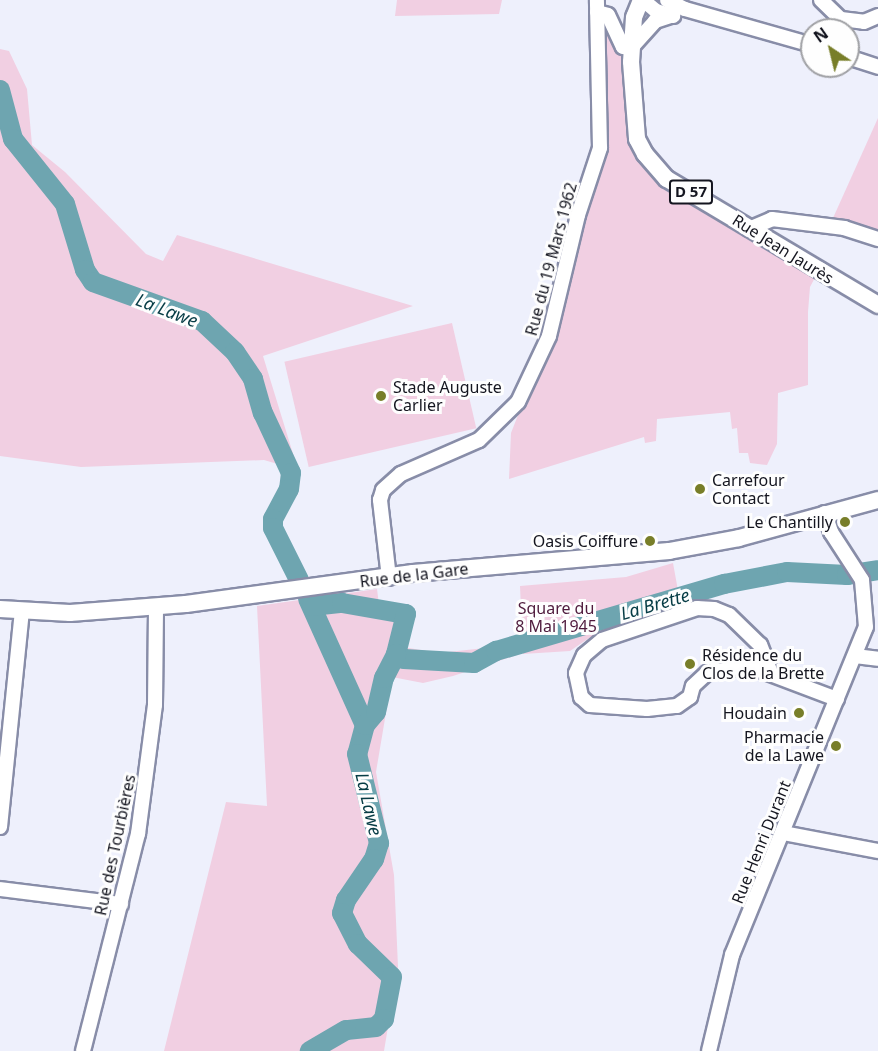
<!DOCTYPE html>
<meta charset="utf-8">
<style>
body{margin:0}
#map{position:relative;width:878px;height:1051px;overflow:hidden;background:#eef0fc;font-family:"Noto Sans",sans-serif}
div>[style]{position:absolute}
.green>*{inset:0;background:#f1cfe2;transform-origin:0 0}
.river>*{height:20px;margin:-10px;padding:0 10px;transform-origin:10px;border-radius:10px;background:#6ea5b0}
.roads{filter:drop-shadow(2px 0 #888da8) drop-shadow(-2px 0 #888da8) drop-shadow(0 2px #888da8) drop-shadow(0 -2px #888da8)}
.minor>*{height:14px;margin:-7px;padding:0 7px;transform-origin:7px;border-radius:7px;background:#fff}
.major>*{height:16px;margin:-8px;padding:0 8px;transform-origin:8px;border-radius:8px;background:#fff}
.dots>*{width:16px;height:16px;translate:-50% -50%;box-sizing:border-box;border:3px solid #fefefe;border-radius:50%}
span{translate:-50% -50%;white-space:nowrap;text-align:center;line-height:1.15;-webkit-text-stroke:6px #fefefe;paint-order:stroke}
.shield-label span{padding:2px 4px;background:#fefefe;border:2px solid;border-radius:4px;-webkit-text-stroke-width:0}
.shield-label{font-size:15px;color:#14151f;font-weight:700}
.street-label{font-size:16px;color:#14151f}
.poi-label{font-size:16px;color:#14151f}
.left{translate:0 -50%;text-align:left}
.right{translate:-100% -50%;text-align:right}
.park-label{font-size:16px;color:#4f1b3d}
.water-label{font-size:18px;color:#063c45;font-style:italic}
.north{position:absolute;left:800px;top:18px;width:60px;height:60px;box-sizing:border-box;background:#fefefe;border:2px solid #a0a1a5;border-radius:50%;rotate:325deg;font-size:16px;font-weight:700;line-height:24px;text-align:center;color:#14151f}
.north::after{content:'';display:block;margin:auto;width:21px;height:27px;background:#787e29;clip-path:polygon(50% 0,100% 100%,50% 72%,0 100%)}
</style>
<div id="map">
<div class="green">
<div style="clip-path:polygon(397px 0,502px 0,499px 14px,395px 16px)"></div>
<div style="clip-path:polygon(597px 12px,623px 47px,645px 154px,818px 272px,810px 287px,808px 312px,808px 385px,778px 393px,777px 444px,767px 465px,750px 463px,748px 453px,739px 453px,737px 428px,732px 429px,730px 412px,657px 419px,656px 441px,645px 443px,644px 437px,509px 479px,511px 433px,549px 336px,600px 148px)"></div>
<div style="clip-path:polygon(0 49px,9px 51px,27px 89px,32px 145px,65px 172px,146px 254px,163px 261px,177px 235px,413px 306px,263px 356px,298px 470px,264px 460px,81px 467px,0 456px)"></div>
<div style="clip-path:polygon(878px 118px,878px 233px,833px 218px)"></div>
<div style="left:452px;top:323px;width:108px;height:172px;rotate:77deg"></div>
<div style="clip-path:polygon(673px 563px,681px 607px,589px 638px,570px 651px,523px 654px,520px 586px,626px 577px)"></div>
<div style="clip-path:polygon(377px 589px,379px 605px,411px 612px,403px 647px,439px 653px,485px 648px,520px 634px,517px 655px,453px 676px,423px 683px,392px 677px,376px 772px,394px 875px,398px 967px,384px 1051px,164px 1051px,226px 802px,267px 806px,257px 606px)"></div>
</div>
<div class="river">
<div style="left:0;top:90px;width:51px;rotate:75.1deg"></div>
<div style="left:13px;top:139px;width:83px;rotate:51.3deg"></div>
<div style="left:65px;top:204px;width:69px;rotate:73.1deg"></div>
<div style="left:85px;top:270px;width:14px;rotate:56deg"></div>
<div style="left:93px;top:282px;width:116px;rotate:19.7deg"></div>
<div style="left:202px;top:321px;width:45px;rotate:43.2deg"></div>
<div style="left:235px;top:352px;width:32px;rotate:56deg"></div>
<div style="left:253px;top:379px;width:35px;rotate:74deg"></div>
<div style="left:263px;top:413px;width:66px;rotate:65deg"></div>
<div style="left:291px;top:473px;width:16px;rotate:97deg"></div>
<div style="left:289px;top:489px;width:34px;rotate:118deg"></div>
<div style="left:273px;top:519px;width:9px;rotate:90deg"></div>
<div style="left:273px;top:528px;width:58px;rotate:63.4deg"></div>
<div style="left:308px;top:599px;width:138px;rotate:65.7deg"></div>
<div style="left:365px;top:725px;width:30px;rotate:105deg"></div>
<div style="left:357px;top:754px;width:92px;rotate:76.1deg"></div>
<div style="left:379px;top:843px;width:17px;rotate:107deg"></div>
<div style="left:374px;top:859px;width:50px;rotate:124.3deg"></div>
<div style="left:346px;top:900px;width:14px;rotate:107deg"></div>
<div style="left:342px;top:913px;width:35px;rotate:63deg"></div>
<div style="left:358px;top:944px;width:47px;rotate:44.1deg"></div>
<div style="left:392px;top:977px;width:43px;rotate:100.8deg"></div>
<div style="left:384px;top:1019px;width:11px;rotate:135deg"></div>
<div style="left:376px;top:1027px;width:30px;rotate:174deg"></div>
<div style="left:346px;top:1030px;width:42px;rotate:149.7deg"></div>
<div style="left:312px;top:606px;width:30px;rotate:-6deg"></div>
<div style="left:342px;top:603px;width:65px;rotate:9.8deg"></div>
<div style="left:406px;top:614px;width:41px;rotate:104deg"></div>
<div style="left:396px;top:654px;width:9px;rotate:32deg"></div>
<div style="left:404px;top:659px;width:70px;rotate:3.3deg"></div>
<div style="left:474px;top:663px;width:25px;rotate:-29deg"></div>
<div style="left:496px;top:651px;width:238px;rotate:-16.4deg"></div>
<div style="left:724px;top:584px;width:64px;rotate:-10.8deg"></div>
<div style="left:787px;top:572px;width:60px;rotate:2.9deg"></div>
<div style="left:847px;top:575px;width:31px;rotate:-9deg"></div>
<div style="left:365px;top:725px;width:17px;rotate:-50deg"></div>
<div style="left:376px;top:712px;width:35px;rotate:-77deg"></div>
<div style="left:384px;top:678px;width:27px;rotate:-63deg"></div>
</div>
<div class="roads">
<div class="minor">
<div style="left:643px;top:0;width:17px;rotate:40deg"></div>
<div style="left:656px;top:11px;width:18px;rotate:16deg"></div>
<div style="left:667px;top:0;width:20px;rotate:27deg"></div>
<div style="left:685px;top:9px;width:132px;rotate:15.8deg"></div>
<div style="left:821px;top:0;width:28px;rotate:44deg"></div>
<div style="left:841px;top:19px;width:23px;rotate:7deg"></div>
<div style="left:864px;top:22px;width:15px;rotate:-23deg"></div>
<div style="left:597px;top:12px;width:11px;rotate:15deg"></div>
<div style="left:608px;top:15px;width:35px;rotate:65deg"></div>
<div style="left:623px;top:47px;width:8px;rotate:7deg"></div>
<div style="left:631px;top:48px;width:36px;rotate:-48deg"></div>
<div style="left:655px;top:21px;width:16px;rotate:-18deg"></div>
<div style="left:848px;top:57px;width:32px;rotate:18deg"></div>
<div style="left:749px;top:229px;width:25px;rotate:-23deg"></div>
<div style="left:772px;top:219px;width:73px;rotate:7.1deg"></div>
<div style="left:844px;top:228px;width:36px;rotate:18deg"></div>
<div style="left:389px;top:578px;width:79px;rotate:-96.6deg"></div>
<div style="left:380px;top:500px;width:10px;rotate:-73deg"></div>
<div style="left:383px;top:490px;width:24px;rotate:-42deg"></div>
<div style="left:401px;top:474px;width:85px;rotate:-23.6deg"></div>
<div style="left:479px;top:440px;width:54px;rotate:-44.3deg"></div>
<div style="left:518px;top:402px;width:73px;rotate:-64.8deg"></div>
<div style="left:549px;top:336px;width:124px;rotate:-76.5deg"></div>
<div style="left:578px;top:215px;width:71px;rotate:-71.8deg"></div>
<div style="left:600px;top:148px;width:148px;rotate:-91.2deg"></div>
<div style="left:855px;top:656px;width:23px;rotate:7deg"></div>
<div style="left:771px;top:673px;width:30px;rotate:-111deg"></div>
<div style="left:760px;top:645px;width:43px;rotate:-135.9deg"></div>
<div style="left:729px;top:615px;width:16px;rotate:-158deg"></div>
<div style="left:714px;top:609px;width:17px;rotate:-177deg"></div>
<div style="left:697px;top:608px;width:100px;rotate:161.4deg"></div>
<div style="left:602px;top:640px;width:23px;rotate:140deg"></div>
<div style="left:584px;top:655px;width:20px;rotate:114deg"></div>
<div style="left:576px;top:673px;width:25px;rotate:78deg"></div>
<div style="left:581px;top:697px;width:12px;rotate:42deg"></div>
<div style="left:590px;top:705px;width:57px;rotate:4deg"></div>
<div style="left:647px;top:709px;width:30px;rotate:-6deg"></div>
<div style="left:677px;top:706px;width:16px;rotate:-35deg"></div>
<div style="left:690px;top:697px;width:11px;rotate:-75deg"></div>
<div style="left:693px;top:686px;width:19px;rotate:-43deg"></div>
<div style="left:707px;top:673px;width:43px;rotate:-9.5deg"></div>
<div style="left:749px;top:666px;width:94px;rotate:20.6deg"></div>
<div style="left:0;top:827px;width:216px;rotate:-84.2deg"></div>
<div style="left:783px;top:833px;width:97px;rotate:10.7deg"></div>
<div style="left:0;top:889px;width:122px;rotate:7.1deg"></div>
<div style="left:83px;top:1051px;width:224px;rotate:-75.8deg"></div>
<div style="left:138px;top:834px;width:130px;rotate:-82.5deg"></div>
<div style="left:155px;top:705px;width:99px;rotate:-89.4deg"></div>
<div style="left:709px;top:1051px;width:99px;rotate:-76.5deg"></div>
<div style="left:732px;top:955px;width:354px;rotate:-67.8deg"></div>
<div style="left:866px;top:627px;width:47px;rotate:-94.9deg"></div>
<div style="left:862px;top:580px;width:57px;rotate:-122.9deg"></div>
<div style="left:831px;top:532px;width:20px;rotate:-108deg"></div>
</div>
<div class="major">
<div style="left:641px;top:0;width:18px;rotate:112deg"></div>
<div style="left:634px;top:17px;width:45px;rotate:93.8deg"></div>
<div style="left:631px;top:62px;width:77px;rotate:85.5deg"></div>
<div style="left:637px;top:139px;width:17px;rotate:62deg"></div>
<div style="left:645px;top:154px;width:33px;rotate:49deg"></div>
<div style="left:667px;top:179px;width:246px;rotate:30.8deg"></div>
<div style="left:0;top:609px;width:70px;rotate:3.3deg"></div>
<div style="left:70px;top:613px;width:116px;rotate:-4.4deg"></div>
<div style="left:186px;top:604px;width:229px;rotate:-7.8deg"></div>
<div style="left:413px;top:573px;width:257px;rotate:-4.9deg"></div>
<div style="left:669px;top:551px;width:71px;rotate:-10.5deg"></div>
<div style="left:739px;top:538px;width:144px;rotate:-15.3deg"></div>
</div>
</div>
<div class="dots">
<div style="left:381px;top:396px;background:#787e29"></div>
<div style="left:700px;top:489px;background:#787e29"></div>
<div style="left:845px;top:522px;background:#787e29"></div>
<div style="left:650px;top:541px;background:#787e29"></div>
<div style="left:690px;top:664px;background:#787e29"></div>
<div style="left:799px;top:713px;background:#787e29"></div>
<div style="left:836px;top:746px;background:#787e29"></div>
</div>
<div class="shield-label">
<span style="left:691px;top:192px">D 57</span>
</div>
<div class="street-label">
<span style="left:783px;top:249px;rotate:32deg">Rue Jean Jaurès</span>
<span style="left:551px;top:259px;rotate:-75deg">Rue du 19 Mars 1962</span>
<span style="left:414px;top:575px;rotate:-7deg">Rue de la Gare</span>
<span style="left:761px;top:842px;rotate:-68deg">Rue Henri Durant</span>
<span style="left:115px;top:845px;rotate:-78deg">Rue des Tourbières</span>
</div>
<div class="poi-label">
<span class="left" style="left:393px;top:396px">Stade Auguste<br>Carlier</span>
<span class="left" style="left:712px;top:489px">Carrefour<br>Contact</span>
<span class="right" style="left:833px;top:522px">Le Chantilly</span>
<span class="right" style="left:638px;top:541px">Oasis Coiffure</span>
<span class="left" style="left:702px;top:664px">Résidence du<br>Clos de la Brette</span>
<span class="right" style="left:787px;top:713px">Houdain</span>
<span class="right" style="left:824px;top:746px">Pharmacie<br>de la Lawe</span>
</div>
<div class="park-label">
<span style="left:556px;top:617px">Square du<br>8 Mai 1945</span>
</div>
<div class="water-label">
<span style="left:167px;top:310px;rotate:21deg">La Lawe</span>
<span style="left:655px;top:604px;rotate:-16deg">La Brette</span>
<span style="left:369px;top:804px;rotate:77deg">La Lawe</span>
</div>
<div class="north">N</div>
</div>
